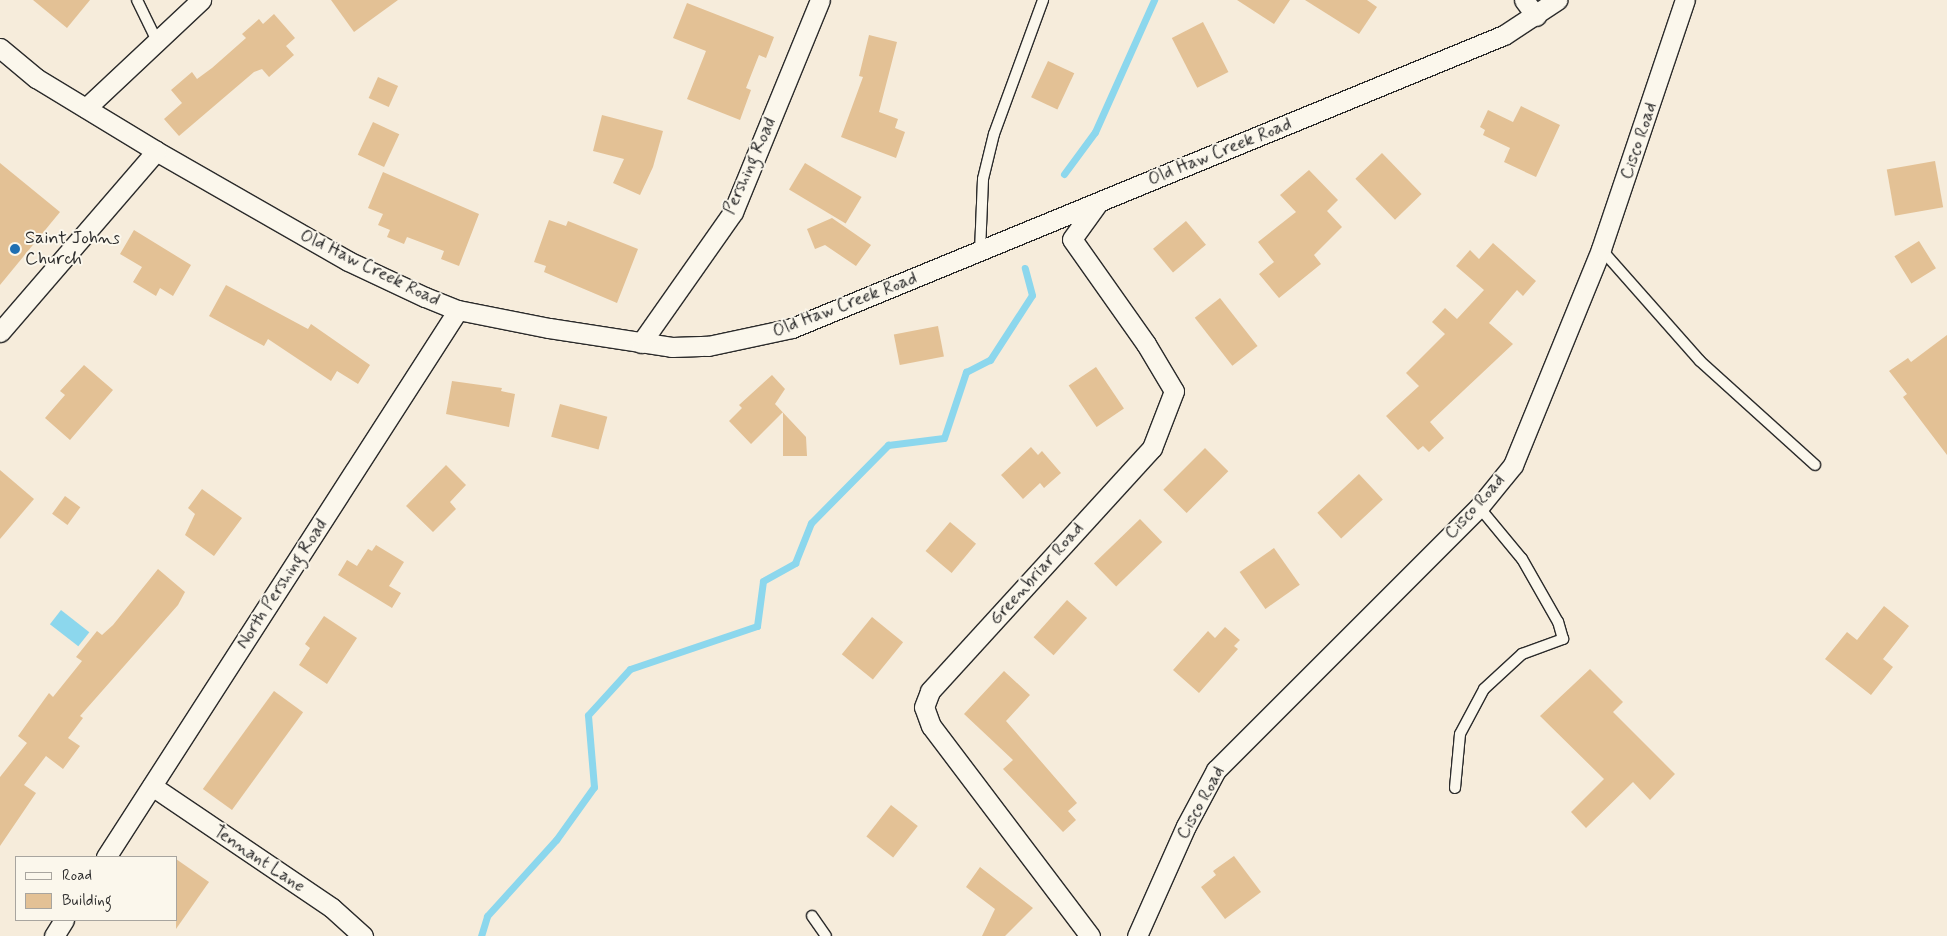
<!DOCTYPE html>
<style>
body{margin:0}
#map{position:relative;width:1947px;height:936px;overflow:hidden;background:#f6ecdb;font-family:Mynerve,sans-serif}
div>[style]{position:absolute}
.water>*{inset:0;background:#8cd7ed;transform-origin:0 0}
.stream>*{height:7px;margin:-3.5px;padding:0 3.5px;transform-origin:3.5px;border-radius:3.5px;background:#8cd7ed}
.building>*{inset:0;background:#e3c195;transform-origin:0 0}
.roads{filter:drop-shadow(1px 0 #2b2b2b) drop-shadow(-1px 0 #2b2b2b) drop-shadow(0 1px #2b2b2b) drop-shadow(0 -1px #2b2b2b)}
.lane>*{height:10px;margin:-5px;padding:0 5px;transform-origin:5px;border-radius:5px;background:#fbf7ec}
.street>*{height:19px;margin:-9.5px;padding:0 9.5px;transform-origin:9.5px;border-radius:9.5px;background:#fbf7ec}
.dots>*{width:14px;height:14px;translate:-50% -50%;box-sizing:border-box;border:2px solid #fbf7ec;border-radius:50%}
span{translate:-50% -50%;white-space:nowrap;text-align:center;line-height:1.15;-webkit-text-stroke:4px #fbf7ec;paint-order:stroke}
.street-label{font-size:18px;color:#2b2b2b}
.poi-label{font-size:18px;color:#2b2b2b}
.left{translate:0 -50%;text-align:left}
.legend{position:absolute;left:15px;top:856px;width:162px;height:65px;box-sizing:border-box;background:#fbf7ec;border:1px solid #a8a59f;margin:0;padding:6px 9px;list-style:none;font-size:15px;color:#2b2b2b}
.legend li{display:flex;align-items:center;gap:10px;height:25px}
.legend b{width:25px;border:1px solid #a8a59f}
</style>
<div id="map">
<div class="water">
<div style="left:61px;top:610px;width:36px;height:18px;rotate:38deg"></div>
</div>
<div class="stream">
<div style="left:1064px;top:174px;width:52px;rotate:-53.6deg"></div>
<div style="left:1095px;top:132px;width:145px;rotate:-65.9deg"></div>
<div style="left:481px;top:936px;width:21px;rotate:-73deg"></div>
<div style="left:487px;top:916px;width:103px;rotate:-47.8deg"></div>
<div style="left:556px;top:840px;width:65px;rotate:-54.4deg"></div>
<div style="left:594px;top:787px;width:72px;rotate:-94.8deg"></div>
<div style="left:588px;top:715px;width:62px;rotate:-47.6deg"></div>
<div style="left:630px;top:669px;width:134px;rotate:-18.7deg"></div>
<div style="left:757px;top:626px;width:45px;rotate:-82.4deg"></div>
<div style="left:763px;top:581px;width:37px;rotate:-29deg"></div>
<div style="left:795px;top:563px;width:43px;rotate:-68.2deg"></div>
<div style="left:811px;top:523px;width:110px;rotate:-45.4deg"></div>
<div style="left:888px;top:445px;width:56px;rotate:-7.1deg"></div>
<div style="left:944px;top:438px;width:70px;rotate:-71.6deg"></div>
<div style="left:966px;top:372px;width:27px;rotate:-27deg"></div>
<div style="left:990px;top:360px;width:77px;rotate:-57.1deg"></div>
<div style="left:1032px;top:295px;width:28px;rotate:-105deg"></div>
</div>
<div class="building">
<div style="clip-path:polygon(33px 0,90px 0,67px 28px)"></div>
<div style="clip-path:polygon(331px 0,398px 0,354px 32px)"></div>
<div style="clip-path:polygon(1237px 0,1290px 0,1274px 24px)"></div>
<div style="clip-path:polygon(1305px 0,1367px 0,1377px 7px,1359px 34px)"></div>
<div style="clip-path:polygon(687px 3px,774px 37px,766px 58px,759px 55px,746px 88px,751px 90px,740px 120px,687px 99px,706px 51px,673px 38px)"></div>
<div style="clip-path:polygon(274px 14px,295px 38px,286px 46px,294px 55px,269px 77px,262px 69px,254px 72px,179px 136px,164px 119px,182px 103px,171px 90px,192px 72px,197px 79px,212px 68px,246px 38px,242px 34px,259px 19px,263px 24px)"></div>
<div style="left:1203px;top:22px;width:56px;height:35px;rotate:63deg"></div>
<div style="clip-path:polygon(869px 35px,897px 42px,879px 112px,898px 119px,895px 128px,905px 132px,896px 158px,841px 137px,863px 77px,859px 76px)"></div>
<div style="left:1048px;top:61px;width:29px;height:40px;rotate:25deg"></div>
<div style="left:378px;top:77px;width:22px;height:23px;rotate:24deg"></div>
<div style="clip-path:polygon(1521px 106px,1560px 125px,1536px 177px,1504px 162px,1510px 148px,1483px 135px,1485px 130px,1480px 127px,1488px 110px,1513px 122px)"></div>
<div style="clip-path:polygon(602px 115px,663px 131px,653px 167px,640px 195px,613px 183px,624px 159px,593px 151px)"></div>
<div style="left:373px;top:122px;width:29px;height:36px;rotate:25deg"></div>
<div style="left:1382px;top:153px;width:57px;height:37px;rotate:46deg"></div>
<div style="left:1935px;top:161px;width:47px;height:49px;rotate:80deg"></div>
<div style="clip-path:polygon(0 163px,60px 212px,0 285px)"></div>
<div style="left:805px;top:163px;width:66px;height:31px;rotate:31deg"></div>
<div style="clip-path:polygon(1309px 170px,1338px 200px,1327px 211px,1342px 227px,1314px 255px,1321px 264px,1279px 298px,1259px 274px,1274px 262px,1258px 242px,1296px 212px,1280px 195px)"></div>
<div style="clip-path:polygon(383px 172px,479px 214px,459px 266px,441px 259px,444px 251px,407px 237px,404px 244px,387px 237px,390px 230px,378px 225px,383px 214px,368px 208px)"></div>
<div style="clip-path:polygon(832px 218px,871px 245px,856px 266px,825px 245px,815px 249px,807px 229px)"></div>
<div style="clip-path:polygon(549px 220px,566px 226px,568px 221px,638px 249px,617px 303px,544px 272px,546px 266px,534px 262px)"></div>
<div style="left:1186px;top:221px;width:31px;height:43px;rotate:50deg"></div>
<div style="clip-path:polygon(134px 230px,191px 265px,173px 296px,160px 288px,156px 296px,133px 282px,142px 267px,120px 254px)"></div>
<div style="left:1919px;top:241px;width:32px;height:29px;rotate:58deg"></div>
<div style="clip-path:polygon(1493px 243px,1536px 281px,1523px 296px,1517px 290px,1489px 323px,1513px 344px,1430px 422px,1444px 438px,1429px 452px,1423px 446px,1418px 450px,1386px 416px,1419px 386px,1406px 373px,1445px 334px,1432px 322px,1445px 308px,1457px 319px,1484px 290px,1456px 266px,1470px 250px,1479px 259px)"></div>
<div style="clip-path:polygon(226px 285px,308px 329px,311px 324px,370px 365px,358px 384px,337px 371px,331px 381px,268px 339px,264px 346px,209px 316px)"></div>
<div style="left:1220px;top:298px;width:61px;height:32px;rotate:52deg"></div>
<div style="left:938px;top:326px;width:31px;height:45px;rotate:79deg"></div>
<div style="clip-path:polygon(1947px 335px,1947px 455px,1903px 397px,1907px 394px,1889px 371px,1908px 358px,1911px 362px)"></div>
<div style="clip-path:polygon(84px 365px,113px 390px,70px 440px,45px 418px,65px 395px,60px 391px)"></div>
<div style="left:1096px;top:367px;width:50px;height:33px;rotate:56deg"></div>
<div style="clip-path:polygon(772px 375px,785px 389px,775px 404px,806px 437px,807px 456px,783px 456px,783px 412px,751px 444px,729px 421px,742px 408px,739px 405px)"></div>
<div style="clip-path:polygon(452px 381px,502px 388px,501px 391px,515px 394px,509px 427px,446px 414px)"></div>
<div style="left:560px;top:404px;width:49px;height:34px;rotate:15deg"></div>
<div style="clip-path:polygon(1031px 447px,1038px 455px,1042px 451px,1061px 473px,1044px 488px,1040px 483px,1023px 499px,1001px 475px)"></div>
<div style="left:1205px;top:448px;width:33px;height:59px;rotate:45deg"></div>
<div style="clip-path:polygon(446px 465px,466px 485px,450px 502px,456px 509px,433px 532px,406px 506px)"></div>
<div style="clip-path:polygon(0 470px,34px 499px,0 539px)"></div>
<div style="left:1359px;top:474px;width:35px;height:57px;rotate:47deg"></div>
<div style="clip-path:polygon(202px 489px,242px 518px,214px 556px,185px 535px,195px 514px,188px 508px)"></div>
<div style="left:65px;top:496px;width:19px;height:22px;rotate:36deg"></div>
<div style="left:1140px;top:519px;width:32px;height:64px;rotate:46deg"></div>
<div style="left:950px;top:522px;width:34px;height:38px;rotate:40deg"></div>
<div style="clip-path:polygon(376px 545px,404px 562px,389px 586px,401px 593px,392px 608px,338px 575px,347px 560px,357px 566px,368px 549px,372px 551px)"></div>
<div style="left:1274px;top:548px;width:45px;height:42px;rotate:55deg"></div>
<div style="clip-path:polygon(158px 569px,185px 592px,178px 605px,80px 716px,83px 718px,68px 738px,80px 746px,63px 769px,46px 756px,24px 785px,36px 793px,0 846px,0 777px,27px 743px,18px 736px,49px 693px,53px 697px,82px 661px,76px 657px,97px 631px,102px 635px,113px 625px)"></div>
<div style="left:1067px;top:600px;width:27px;height:50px;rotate:42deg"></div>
<div style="clip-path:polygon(1884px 606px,1909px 626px,1883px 659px,1893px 667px,1871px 695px,1825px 659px,1847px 632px,1857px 640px)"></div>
<div style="clip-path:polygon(324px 616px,357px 638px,327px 684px,299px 665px,310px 648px,305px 644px)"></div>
<div style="left:872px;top:617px;width:40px;height:48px;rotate:39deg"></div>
<div style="clip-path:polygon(1225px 627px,1240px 640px,1234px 646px,1238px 649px,1199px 693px,1173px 670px,1208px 631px,1215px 638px)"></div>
<div style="clip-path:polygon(1590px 669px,1623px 702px,1613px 712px,1675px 774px,1650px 800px,1633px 782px,1586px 828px,1571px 812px,1604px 779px,1540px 716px)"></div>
<div style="clip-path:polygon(1004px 671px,1030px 695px,1006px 721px,1077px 803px,1068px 811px,1076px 820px,1063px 832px,1003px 769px,1013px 760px,964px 714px)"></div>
<div style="left:274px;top:691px;width:36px;height:121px;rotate:36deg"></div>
<div style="left:891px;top:805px;width:34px;height:40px;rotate:38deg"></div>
<div style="clip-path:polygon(1234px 856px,1261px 892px,1225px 919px,1201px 887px,1216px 875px,1213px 871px)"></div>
<div style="clip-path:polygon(176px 859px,209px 882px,176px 929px)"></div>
<div style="clip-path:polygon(980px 867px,1033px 908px,1005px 936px,982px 936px,995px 909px,966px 887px)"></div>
</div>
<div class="roads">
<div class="lane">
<div style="left:137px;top:0;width:46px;rotate:64deg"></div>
<div style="left:1601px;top:249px;width:149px;rotate:48.5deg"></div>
<div style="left:1700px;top:361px;width:155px;rotate:42.1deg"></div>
<div style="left:980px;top:251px;width:72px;rotate:-87.6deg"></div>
<div style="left:983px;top:179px;width:46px;rotate:-76.3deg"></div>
<div style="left:994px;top:134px;width:143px;rotate:-69.9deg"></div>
<div style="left:1455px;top:788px;width:54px;rotate:-84.7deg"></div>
<div style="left:1460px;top:734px;width:51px;rotate:-61.9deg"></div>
<div style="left:1484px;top:689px;width:52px;rotate:-42.6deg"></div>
<div style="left:1522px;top:654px;width:44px;rotate:-20.1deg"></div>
<div style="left:1563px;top:639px;width:18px;rotate:-106deg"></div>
<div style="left:1558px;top:622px;width:73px;rotate:-119.7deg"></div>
<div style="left:1522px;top:559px;width:67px;rotate:-129.6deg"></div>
<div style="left:812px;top:916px;width:24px;rotate:55deg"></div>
</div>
<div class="street">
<div style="left:1524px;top:0;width:20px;rotate:53deg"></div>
<div style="left:0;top:48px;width:47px;rotate:39.8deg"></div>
<div style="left:36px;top:78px;width:140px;rotate:31.3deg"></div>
<div style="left:156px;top:151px;width:221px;rotate:29.8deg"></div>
<div style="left:348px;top:261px;width:85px;rotate:25.1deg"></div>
<div style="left:425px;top:297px;width:35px;rotate:22deg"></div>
<div style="left:458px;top:310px;width:93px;rotate:11.2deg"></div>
<div style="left:549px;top:328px;width:124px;rotate:8.8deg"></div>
<div style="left:672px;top:347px;width:36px;rotate:-2deg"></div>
<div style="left:708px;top:346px;width:86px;rotate:-12.1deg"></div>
<div style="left:792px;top:328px;width:770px;rotate:-22.37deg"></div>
<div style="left:1504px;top:35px;width:64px;rotate:-33.4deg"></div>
<div style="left:86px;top:108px;width:158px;rotate:-43.2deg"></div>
<div style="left:0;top:332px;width:239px;rotate:-49.2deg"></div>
<div style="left:641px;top:343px;width:160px;rotate:-54.9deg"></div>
<div style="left:733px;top:212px;width:229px;rotate:-67.7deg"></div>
<div style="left:152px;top:786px;width:217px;rotate:34.1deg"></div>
<div style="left:332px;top:908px;width:42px;rotate:42.1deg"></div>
<div style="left:106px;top:857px;width:650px;rotate:-57.24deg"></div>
<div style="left:54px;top:936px;width:19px;rotate:-58deg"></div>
<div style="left:1090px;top:936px;width:263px;rotate:-127.1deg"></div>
<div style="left:931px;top:726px;width:20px;rotate:-110deg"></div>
<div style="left:924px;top:707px;width:17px;rotate:-69deg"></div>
<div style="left:930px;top:691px;width:329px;rotate:-47.6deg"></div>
<div style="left:1152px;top:448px;width:61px;rotate:-68.9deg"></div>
<div style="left:1174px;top:391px;width:55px;rotate:-120.8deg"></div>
<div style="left:1146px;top:344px;width:128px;rotate:-125.2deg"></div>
<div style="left:1072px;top:239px;width:44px;rotate:-54.2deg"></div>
<div style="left:1137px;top:936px;width:120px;rotate:-66deg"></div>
<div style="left:1186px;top:826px;width:64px;rotate:-61.8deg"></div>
<div style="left:1216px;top:770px;width:372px;rotate:-45deg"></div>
<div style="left:1479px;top:507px;width:54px;rotate:-51deg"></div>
<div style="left:1513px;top:465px;width:233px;rotate:-67.8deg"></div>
<div style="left:1601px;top:249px;width:263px;rotate:-71.4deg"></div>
</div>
</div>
<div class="dots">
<div style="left:15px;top:249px;background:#1f6fb2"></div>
</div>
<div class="street-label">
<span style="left:1639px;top:141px;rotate:-71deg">Cisco Road</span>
<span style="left:1220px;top:152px;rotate:-22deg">Old Haw Creek Road</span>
<span style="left:750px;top:166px;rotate:-66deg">Pershing Road</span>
<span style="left:370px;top:268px;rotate:26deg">Old Haw Creek Road</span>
<span style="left:845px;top:305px;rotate:-21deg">Old Haw Creek Road</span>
<span style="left:1475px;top:507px;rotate:-48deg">Cisco Road</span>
<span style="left:1037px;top:574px;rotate:-48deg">Greenbriar Road</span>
<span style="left:282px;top:584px;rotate:-57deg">North Pershing Road</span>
<span style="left:1201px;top:803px;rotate:-61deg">Cisco Road</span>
<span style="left:259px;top:859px;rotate:34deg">Tennant Lane</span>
</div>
<div class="poi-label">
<span class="left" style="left:25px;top:249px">Saint Johns<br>Church</span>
</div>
<ul class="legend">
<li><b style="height:6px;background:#fbf7ec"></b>Road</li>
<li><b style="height:14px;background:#e3c195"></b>Building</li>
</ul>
</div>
